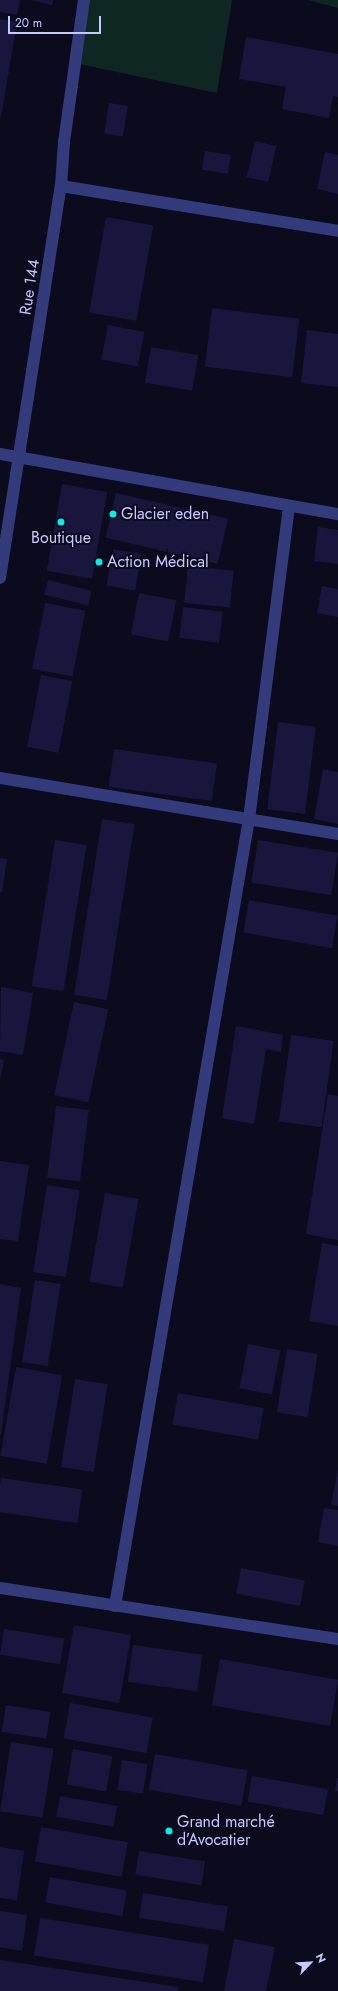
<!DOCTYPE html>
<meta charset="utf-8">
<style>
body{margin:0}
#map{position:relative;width:338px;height:1991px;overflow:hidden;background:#0b0b1d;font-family:Jost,sans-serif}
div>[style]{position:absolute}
.green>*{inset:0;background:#0e2722}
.building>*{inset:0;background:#19163e;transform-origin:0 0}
.minor>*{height:12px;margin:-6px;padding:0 6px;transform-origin:6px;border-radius:6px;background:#343b7d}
.dots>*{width:11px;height:11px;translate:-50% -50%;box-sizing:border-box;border:2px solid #0b0b1d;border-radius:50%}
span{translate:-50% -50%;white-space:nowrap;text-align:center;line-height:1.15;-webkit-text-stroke:4px #0b0b1d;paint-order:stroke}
.street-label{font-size:16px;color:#c6c8ff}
.poi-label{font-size:16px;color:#c6c8ff}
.left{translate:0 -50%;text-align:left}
.north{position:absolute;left:290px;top:1943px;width:40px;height:40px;-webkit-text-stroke:3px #0b0b1d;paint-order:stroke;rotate:65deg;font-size:11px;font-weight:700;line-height:16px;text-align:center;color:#c6c8ff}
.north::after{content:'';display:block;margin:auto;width:14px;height:18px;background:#c6c8ff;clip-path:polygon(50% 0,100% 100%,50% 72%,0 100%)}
.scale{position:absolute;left:8px;top:16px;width:93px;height:18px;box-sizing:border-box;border:2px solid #c6c8ff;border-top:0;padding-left:5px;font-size:12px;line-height:14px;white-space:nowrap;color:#c6c8ff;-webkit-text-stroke:3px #0b0b1d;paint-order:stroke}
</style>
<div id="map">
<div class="green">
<div style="clip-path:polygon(79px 0,232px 0,217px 93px,79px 64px)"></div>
<div style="clip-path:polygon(308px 0,338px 0,338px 8px)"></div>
</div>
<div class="building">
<div style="clip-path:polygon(0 0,20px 0,17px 15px,0 12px)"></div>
<div style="clip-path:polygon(31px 0,53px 0,52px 5px)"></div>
<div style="clip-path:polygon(0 19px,17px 22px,1px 117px,0 117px)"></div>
<div style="clip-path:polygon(246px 37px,338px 54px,338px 97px,333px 96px,329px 118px,282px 109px,286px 87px,239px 79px)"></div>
<div style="left:109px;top:103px;width:19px;height:31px;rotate:9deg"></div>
<div style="left:255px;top:141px;width:22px;height:37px;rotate:13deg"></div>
<div style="left:205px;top:151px;width:26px;height:19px;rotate:9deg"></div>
<div style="clip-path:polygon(325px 152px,338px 155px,338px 194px,317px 189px)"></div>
<div style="left:106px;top:217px;width:48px;height:97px;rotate:10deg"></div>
<div style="left:212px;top:308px;width:88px;height:59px;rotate:7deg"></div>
<div style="left:108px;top:325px;width:37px;height:35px;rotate:11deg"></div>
<div style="clip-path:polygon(307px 330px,338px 334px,338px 387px,301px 383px)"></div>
<div style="left:151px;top:347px;width:48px;height:36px;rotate:10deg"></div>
<div style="left:62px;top:484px;width:46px;height:88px;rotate:10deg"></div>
<div style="left:116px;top:493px;width:115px;height:46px;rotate:13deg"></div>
<div style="clip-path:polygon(318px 527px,338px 530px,338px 564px,314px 561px)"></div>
<div style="left:113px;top:549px;width:29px;height:37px;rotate:10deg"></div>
<div style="left:188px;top:566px;width:46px;height:37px;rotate:6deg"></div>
<div style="left:48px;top:580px;width:45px;height:15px;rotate:14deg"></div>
<div style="clip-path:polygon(322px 586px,338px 589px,338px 617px,317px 613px)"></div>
<div style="left:139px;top:593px;width:38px;height:42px;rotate:11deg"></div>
<div style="left:45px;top:603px;width:41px;height:67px;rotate:11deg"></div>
<div style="left:183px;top:607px;width:40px;height:31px;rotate:7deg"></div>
<div style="left:41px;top:675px;width:32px;height:73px;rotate:11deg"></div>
<div style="left:278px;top:722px;width:38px;height:88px;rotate:7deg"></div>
<div style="left:114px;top:749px;width:104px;height:38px;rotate:8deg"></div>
<div style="clip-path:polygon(323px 769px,338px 772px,338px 824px,314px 819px)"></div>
<div style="left:102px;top:819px;width:33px;height:178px;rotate:9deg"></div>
<div style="left:55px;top:840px;width:32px;height:148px;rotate:9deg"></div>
<div style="left:258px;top:840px;width:81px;height:43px;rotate:9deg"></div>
<div style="clip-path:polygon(0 858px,7px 859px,2px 893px,0 892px)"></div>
<div style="left:249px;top:900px;width:90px;height:33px;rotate:10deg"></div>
<div style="clip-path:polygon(1px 987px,33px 993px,23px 1055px,0 1051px)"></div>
<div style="left:74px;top:1002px;width:35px;height:95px;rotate:12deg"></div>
<div style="clip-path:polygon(236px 1026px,283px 1035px,281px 1052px,266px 1049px,254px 1124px,222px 1118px)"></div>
<div style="left:291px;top:1035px;width:43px;height:87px;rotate:8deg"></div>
<div style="clip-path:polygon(0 1059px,4px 1060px,1px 1077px,0 1077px)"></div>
<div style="clip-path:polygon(328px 1094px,338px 1096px,338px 1240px,306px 1234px)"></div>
<div style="left:56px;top:1106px;width:33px;height:72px;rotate:7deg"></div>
<div style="clip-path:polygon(0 1161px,29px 1165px,18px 1241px,0 1239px)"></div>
<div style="left:47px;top:1185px;width:33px;height:88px;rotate:9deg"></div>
<div style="left:105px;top:1193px;width:34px;height:90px;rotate:10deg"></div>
<div style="clip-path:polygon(322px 1243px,338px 1246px,338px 1326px,309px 1321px)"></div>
<div style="left:35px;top:1280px;width:26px;height:83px;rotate:9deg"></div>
<div style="clip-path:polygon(0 1284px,21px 1288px,1px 1434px,0 1434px)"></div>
<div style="left:248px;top:1344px;width:33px;height:45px;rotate:11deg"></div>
<div style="left:287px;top:1349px;width:31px;height:64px;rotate:9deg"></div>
<div style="left:16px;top:1367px;width:47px;height:90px;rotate:10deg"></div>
<div style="left:75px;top:1379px;width:33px;height:89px;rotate:9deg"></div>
<div style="left:178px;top:1393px;width:87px;height:32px;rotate:10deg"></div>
<div style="clip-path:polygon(338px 1469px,338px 1506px,331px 1505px)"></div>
<div style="left:1px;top:1478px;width:82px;height:34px;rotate:8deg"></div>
<div style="clip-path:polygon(324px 1508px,338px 1510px,338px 1546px,318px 1542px)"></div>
<div style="left:241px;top:1568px;width:65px;height:26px;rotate:11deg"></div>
<div style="left:74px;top:1625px;width:58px;height:69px;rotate:10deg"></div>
<div style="left:4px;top:1629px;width:61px;height:26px;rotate:9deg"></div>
<div style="left:133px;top:1645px;width:70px;height:37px;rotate:8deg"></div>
<div style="left:220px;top:1659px;width:120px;height:47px;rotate:10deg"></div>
<div style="left:70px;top:1703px;width:84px;height:36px;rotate:10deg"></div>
<div style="left:6px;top:1705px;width:45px;height:27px;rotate:9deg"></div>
<div style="left:11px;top:1742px;width:43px;height:70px;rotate:9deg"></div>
<div style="left:73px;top:1749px;width:40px;height:36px;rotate:10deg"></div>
<div style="left:155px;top:1754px;width:94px;height:36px;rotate:10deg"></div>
<div style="left:122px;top:1760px;width:26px;height:30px;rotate:9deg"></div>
<div style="left:252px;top:1776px;width:77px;height:26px;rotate:10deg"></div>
<div style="clip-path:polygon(337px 1778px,338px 1778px,338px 1791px,335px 1791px)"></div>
<div style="left:60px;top:1796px;width:58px;height:21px;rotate:10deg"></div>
<div style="left:41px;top:1827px;width:88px;height:35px;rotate:10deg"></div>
<div style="clip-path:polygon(0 1847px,24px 1851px,17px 1900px,0 1898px)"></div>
<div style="left:139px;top:1851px;width:67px;height:24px;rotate:9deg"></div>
<div style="left:50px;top:1877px;width:78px;height:26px;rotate:10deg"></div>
<div style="left:143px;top:1893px;width:86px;height:25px;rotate:9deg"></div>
<div style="clip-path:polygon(0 1911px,27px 1915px,22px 1951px,0 1947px)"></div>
<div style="left:40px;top:1918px;width:171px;height:38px;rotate:9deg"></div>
<div style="clip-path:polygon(234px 1939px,275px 1947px,266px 1991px,224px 1991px)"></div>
<div style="clip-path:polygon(0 1960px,178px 1987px,178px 1991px,0 1991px)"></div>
</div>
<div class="minor">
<div style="left:61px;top:186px;width:281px;rotate:9.2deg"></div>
<div style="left:0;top:454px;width:343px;rotate:10.1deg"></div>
<div style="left:0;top:578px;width:397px;rotate:-81.2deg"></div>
<div style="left:61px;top:186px;width:44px;rotate:-86.1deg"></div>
<div style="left:64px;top:142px;width:143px;rotate:-82deg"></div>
<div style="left:0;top:778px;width:343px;rotate:9.4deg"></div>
<div style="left:0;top:1588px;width:342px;rotate:8.6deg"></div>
<div style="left:115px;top:1606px;width:798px;rotate:-80.34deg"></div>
<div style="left:249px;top:819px;width:315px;rotate:-82.7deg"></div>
</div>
<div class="dots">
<div style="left:113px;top:514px;background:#00f1e8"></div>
<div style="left:61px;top:522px;background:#00f1e8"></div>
<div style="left:99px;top:562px;background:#00f1e8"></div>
<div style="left:169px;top:1831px;background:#00f1e8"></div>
</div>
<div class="street-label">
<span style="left:30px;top:287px;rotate:-81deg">Rue 144</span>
</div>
<div class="poi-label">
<span class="left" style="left:121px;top:514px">Glacier eden</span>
<span style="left:61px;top:538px">Boutique</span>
<span class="left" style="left:107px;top:562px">Action Médical</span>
<span class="left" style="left:177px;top:1831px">Grand marché<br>d’Avocatier</span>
</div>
<div class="north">N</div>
<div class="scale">20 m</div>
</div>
